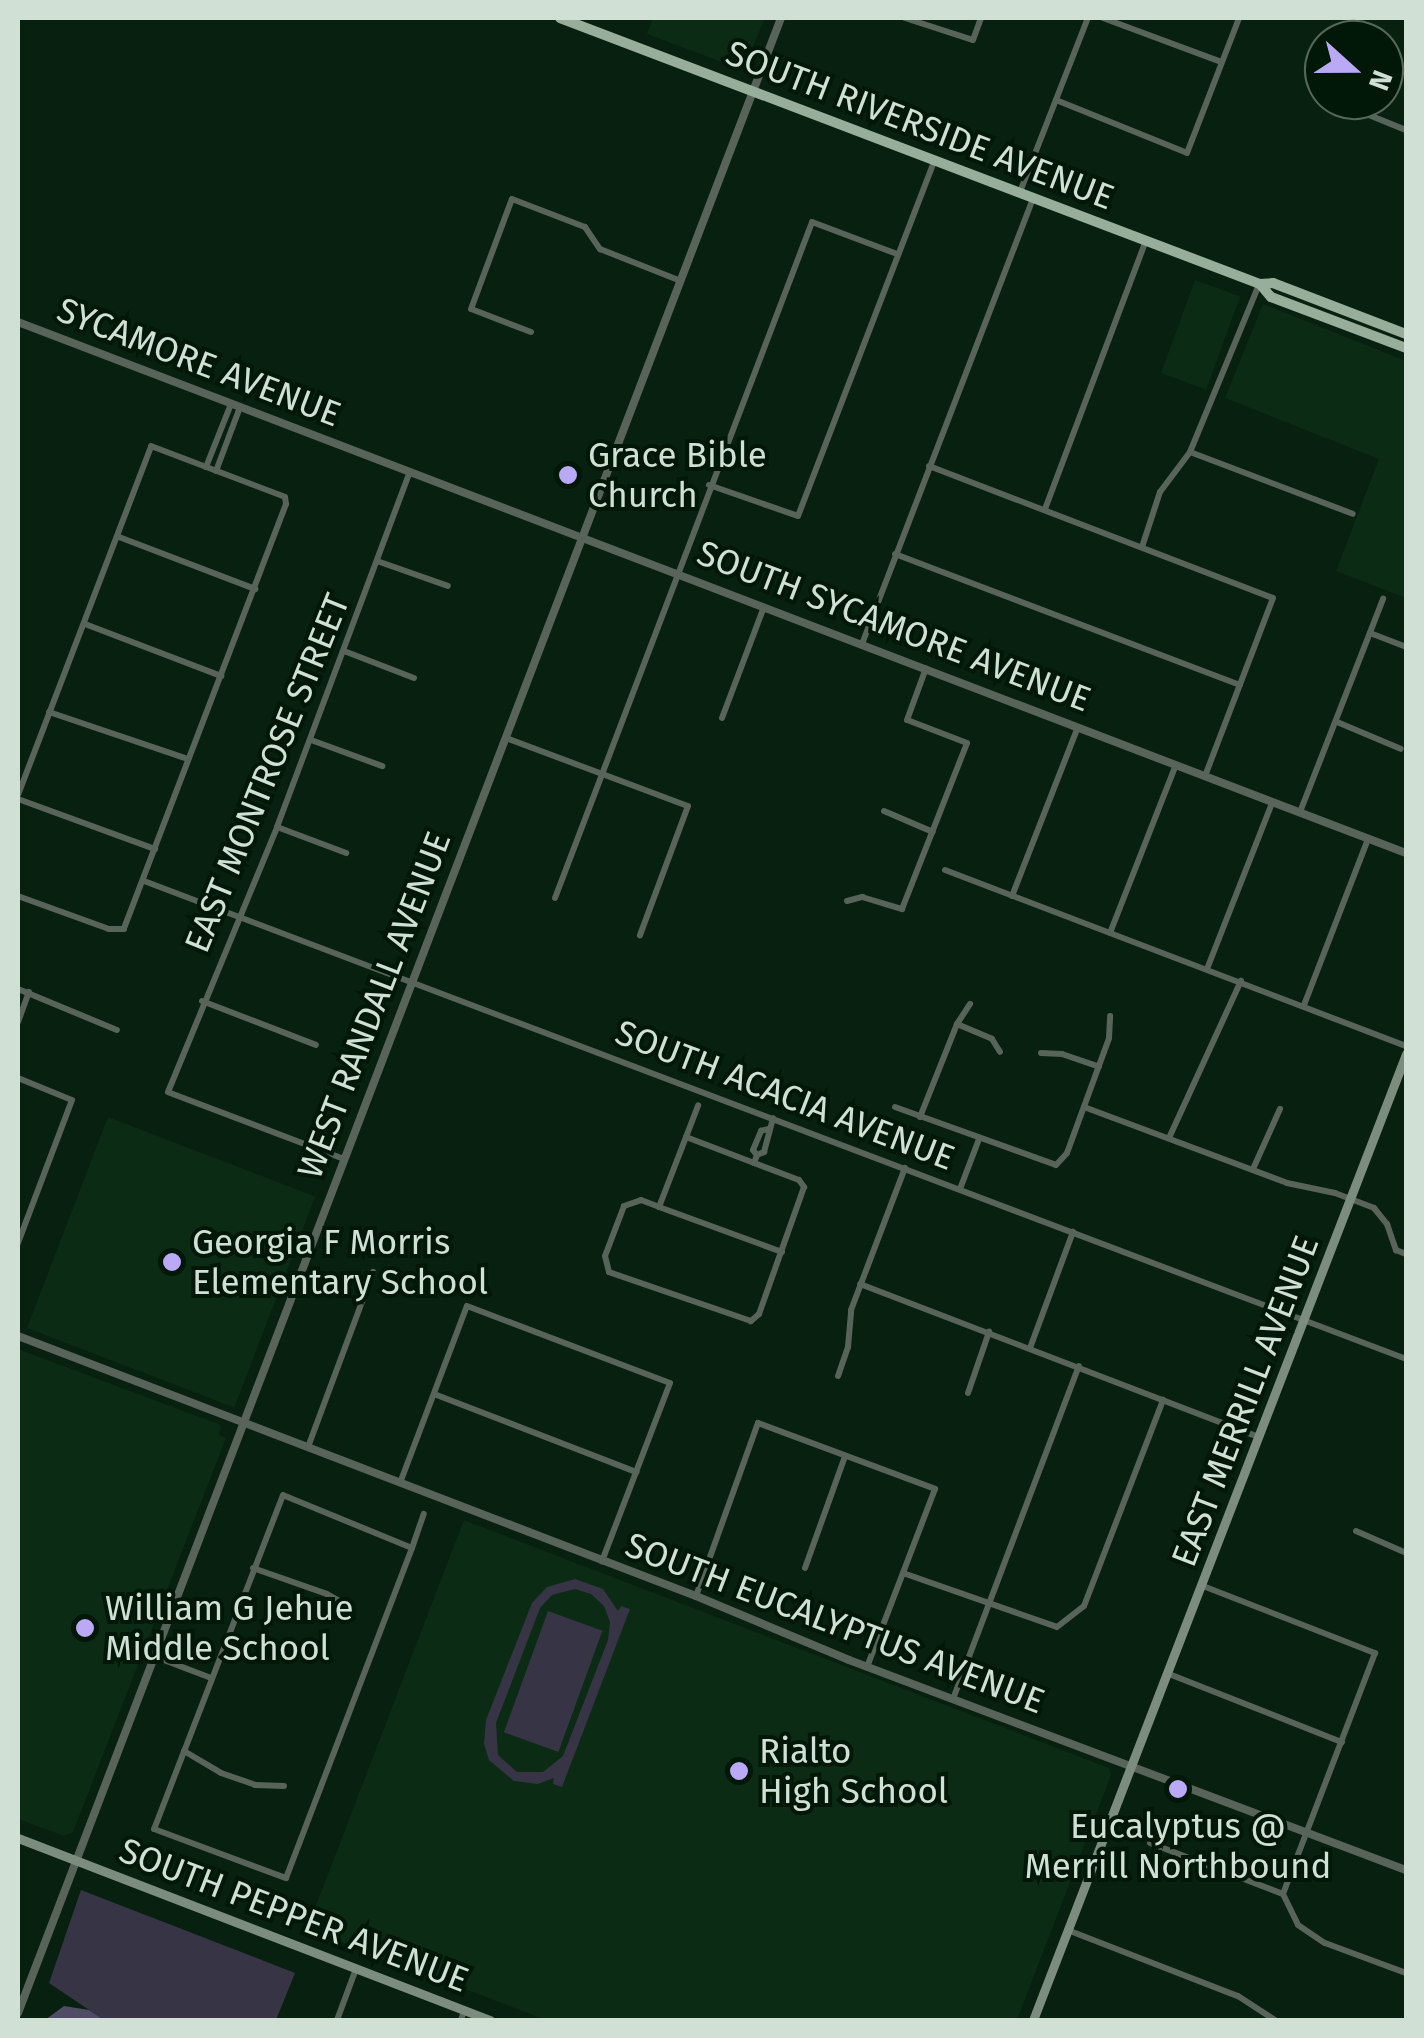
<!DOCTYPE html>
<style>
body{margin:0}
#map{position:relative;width:1424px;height:2038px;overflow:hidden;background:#08200f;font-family:"Fira Sans",sans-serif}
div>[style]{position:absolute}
.built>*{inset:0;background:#0b2b15;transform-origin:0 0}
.green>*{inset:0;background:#373445;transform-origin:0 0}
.water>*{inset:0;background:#514c66}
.minor>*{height:6px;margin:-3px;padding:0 3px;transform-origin:3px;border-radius:3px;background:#58635a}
.tertiary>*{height:8px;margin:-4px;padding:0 4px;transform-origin:4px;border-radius:4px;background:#58635a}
.secondary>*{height:9px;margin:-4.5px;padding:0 4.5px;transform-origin:4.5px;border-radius:4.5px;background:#7c8d7f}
.primary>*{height:10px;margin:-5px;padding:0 5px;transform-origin:5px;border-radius:5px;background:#97ae9b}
.dots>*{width:28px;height:28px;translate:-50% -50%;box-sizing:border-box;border:5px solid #011707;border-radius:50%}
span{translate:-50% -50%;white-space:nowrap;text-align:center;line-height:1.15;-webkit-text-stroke:8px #011707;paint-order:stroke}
.street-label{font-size:35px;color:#d1e0d4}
.poi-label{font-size:35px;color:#d1e0d4}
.left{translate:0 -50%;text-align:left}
.frame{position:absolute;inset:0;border:20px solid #d1e0d4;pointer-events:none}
.north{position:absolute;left:1304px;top:20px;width:100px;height:100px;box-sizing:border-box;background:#011707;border:2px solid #546759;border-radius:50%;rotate:111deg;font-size:28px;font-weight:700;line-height:40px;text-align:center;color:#d1e0d4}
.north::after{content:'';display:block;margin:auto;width:35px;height:45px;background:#baaaf6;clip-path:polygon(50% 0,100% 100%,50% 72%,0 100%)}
</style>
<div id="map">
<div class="built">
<div style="clip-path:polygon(653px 18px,765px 18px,743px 70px,647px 34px)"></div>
<div style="left:1195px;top:280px;width:48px;height:99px;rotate:20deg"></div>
<div style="clip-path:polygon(1263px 304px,1406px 361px,1406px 598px,1336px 571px,1379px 459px,1225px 398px)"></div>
<div style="left:108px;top:1117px;width:222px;height:226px;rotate:21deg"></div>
<div style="clip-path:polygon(18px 1349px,221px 1425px,219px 1435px,226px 1438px,73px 1832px,64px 1836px,18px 1819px)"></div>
<div style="clip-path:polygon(464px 1520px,1109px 1768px,1111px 1775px,1017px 2020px,546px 2020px,307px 1929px)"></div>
</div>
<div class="green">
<div style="clip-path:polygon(evenodd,575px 1579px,603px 1589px,618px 1611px,621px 1606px,630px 1609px,562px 1787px,553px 1784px,554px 1778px,538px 1784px,514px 1781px,489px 1760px,484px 1744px,486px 1720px,532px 1603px,547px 1587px,575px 1579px,575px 1589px,591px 1594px,604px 1606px,610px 1622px,608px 1640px,563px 1756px,543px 1772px,517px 1772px,498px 1755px,496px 1723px,540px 1608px,552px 1595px,575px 1589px)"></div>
<div style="left:548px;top:1611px;width:58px;height:129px;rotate:20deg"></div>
<div style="clip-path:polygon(81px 1890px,295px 1973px,276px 2020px,104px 2020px,49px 1983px)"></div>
</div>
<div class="water">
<div style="clip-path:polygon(64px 2006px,89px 2010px,104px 2020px,45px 2020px)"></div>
</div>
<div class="minor">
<div style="left:905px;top:18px;width:71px;rotate:17.9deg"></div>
<div style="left:973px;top:40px;width:23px;rotate:-70deg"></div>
<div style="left:1103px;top:18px;width:126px;rotate:20.4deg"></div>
<div style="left:1348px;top:40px;width:24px;rotate:-68deg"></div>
<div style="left:1056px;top:100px;width:141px;rotate:22deg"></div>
<div style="left:1187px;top:153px;width:145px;rotate:-68.9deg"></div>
<div style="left:1332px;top:100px;width:80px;rotate:22.1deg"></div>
<div style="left:1020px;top:192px;width:187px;rotate:-68.7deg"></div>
<div style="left:531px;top:332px;width:64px;rotate:-159deg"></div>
<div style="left:471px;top:309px;width:117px;rotate:-69.6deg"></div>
<div style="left:512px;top:199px;width:78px;rotate:21deg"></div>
<div style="left:585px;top:227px;width:27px;rotate:56deg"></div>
<div style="left:600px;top:249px;width:87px;rotate:21.6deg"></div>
<div style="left:1190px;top:452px;width:174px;rotate:20.8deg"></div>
<div style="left:929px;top:466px;width:368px;rotate:21deg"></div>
<div style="left:1273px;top:598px;width:191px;rotate:110.9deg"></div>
<div style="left:206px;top:467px;width:68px;rotate:-68.4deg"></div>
<div style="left:216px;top:471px;width:68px;rotate:-69.4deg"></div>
<div style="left:709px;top:485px;width:94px;rotate:19.2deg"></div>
<div style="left:798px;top:516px;width:380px;rotate:-69deg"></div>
<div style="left:1045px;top:509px;width:286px;rotate:-69.4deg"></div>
<div style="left:119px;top:537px;width:146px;rotate:20.9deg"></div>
<div style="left:1142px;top:547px;width:58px;rotate:-71.9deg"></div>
<div style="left:1160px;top:492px;width:50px;rotate:-53.1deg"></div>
<div style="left:1190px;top:452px;width:181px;rotate:-67.6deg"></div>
<div style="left:895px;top:554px;width:369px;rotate:20.8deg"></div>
<div style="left:377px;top:561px;width:75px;rotate:19.4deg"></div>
<div style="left:85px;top:624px;width:146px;rotate:20.9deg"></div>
<div style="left:1370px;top:633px;width:39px;rotate:21deg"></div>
<div style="left:862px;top:644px;width:478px;rotate:-69deg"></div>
<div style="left:344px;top:651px;width:75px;rotate:21.1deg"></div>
<div style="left:49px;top:712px;width:147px;rotate:18.7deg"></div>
<div style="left:722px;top:718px;width:119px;rotate:-69.3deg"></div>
<div style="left:1337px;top:722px;width:69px;rotate:22.9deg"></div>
<div style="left:506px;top:738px;width:194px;rotate:20.5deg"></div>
<div style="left:688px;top:806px;width:138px;rotate:110.4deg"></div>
<div style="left:311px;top:740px;width:76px;rotate:20.1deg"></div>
<div style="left:18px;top:795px;width:373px;rotate:-69.1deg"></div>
<div style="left:151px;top:446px;width:143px;rotate:20.8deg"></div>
<div style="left:285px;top:497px;width:7px;rotate:82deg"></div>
<div style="left:286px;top:504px;width:455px;rotate:110.9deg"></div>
<div style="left:124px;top:929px;width:15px;rotate:180deg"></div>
<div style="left:109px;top:929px;width:97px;rotate:-160.1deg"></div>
<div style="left:18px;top:799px;width:146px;rotate:20.1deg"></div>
<div style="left:884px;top:811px;width:53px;rotate:23.2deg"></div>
<div style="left:1300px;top:812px;width:229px;rotate:-68.7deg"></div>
<div style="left:277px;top:827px;width:74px;rotate:20.6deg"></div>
<div style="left:945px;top:870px;width:493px;rotate:20.9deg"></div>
<div style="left:144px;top:881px;width:1349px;rotate:20.74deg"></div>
<div style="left:1012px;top:896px;width:181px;rotate:-68.7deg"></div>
<div style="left:555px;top:898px;width:723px;rotate:-69.18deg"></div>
<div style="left:812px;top:222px;width:91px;rotate:20.6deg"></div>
<div style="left:847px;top:901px;width:16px;rotate:-15deg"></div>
<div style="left:862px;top:897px;width:42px;rotate:16.7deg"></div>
<div style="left:902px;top:909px;width:178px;rotate:-68.6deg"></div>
<div style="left:967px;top:743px;width:64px;rotate:-159deg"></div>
<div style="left:907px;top:720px;width:55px;rotate:-69.9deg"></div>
<div style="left:1110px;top:933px;width:180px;rotate:-68.6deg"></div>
<div style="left:1207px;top:969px;width:178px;rotate:-68.6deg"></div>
<div style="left:18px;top:989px;width:107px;rotate:22.5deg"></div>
<div style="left:202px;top:1001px;width:122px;rotate:21.1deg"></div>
<div style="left:1304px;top:1005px;width:178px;rotate:-68.9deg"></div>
<div style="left:18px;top:1022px;width:32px;rotate:-70deg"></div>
<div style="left:957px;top:1024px;width:38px;rotate:23deg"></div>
<div style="left:992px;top:1039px;width:15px;rotate:58deg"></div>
<div style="left:1041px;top:1053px;width:21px;rotate:3deg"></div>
<div style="left:1062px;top:1054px;width:39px;rotate:19deg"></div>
<div style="left:18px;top:1078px;width:58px;rotate:22.2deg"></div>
<div style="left:72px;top:1100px;width:153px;rotate:110.7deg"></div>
<div style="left:895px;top:1107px;width:171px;rotate:19.8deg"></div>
<div style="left:1056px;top:1165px;width:16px;rotate:-47deg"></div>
<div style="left:1067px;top:1153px;width:122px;rotate:-69.9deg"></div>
<div style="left:1109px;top:1038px;width:22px;rotate:-87deg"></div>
<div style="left:1084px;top:1107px;width:217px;rotate:20.5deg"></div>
<div style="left:1287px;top:1183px;width:49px;rotate:11.8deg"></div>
<div style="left:1335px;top:1193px;width:42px;rotate:21deg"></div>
<div style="left:1374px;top:1208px;width:21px;rotate:51deg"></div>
<div style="left:1387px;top:1224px;width:28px;rotate:71deg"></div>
<div style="left:1396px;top:1250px;width:11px;rotate:22deg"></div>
<div style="left:920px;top:1117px;width:100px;rotate:-68.3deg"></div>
<div style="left:957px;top:1024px;width:24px;rotate:-57deg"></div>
<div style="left:686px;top:1137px;width:34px;rotate:-69deg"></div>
<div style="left:1169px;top:1138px;width:173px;rotate:-65.4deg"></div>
<div style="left:757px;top:1155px;width:6px;rotate:-129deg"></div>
<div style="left:753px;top:1150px;width:21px;rotate:-67deg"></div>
<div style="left:761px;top:1131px;width:7px;rotate:-16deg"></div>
<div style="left:344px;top:1159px;width:188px;rotate:-159.2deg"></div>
<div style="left:168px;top:1092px;width:287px;rotate:-67.6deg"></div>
<div style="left:277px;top:827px;width:379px;rotate:-69.5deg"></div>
<div style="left:754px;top:1163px;width:48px;rotate:20.7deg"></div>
<div style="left:799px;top:1180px;width:9px;rotate:54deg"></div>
<div style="left:804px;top:1187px;width:135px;rotate:109.5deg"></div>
<div style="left:759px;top:1314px;width:11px;rotate:139deg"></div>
<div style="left:751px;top:1321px;width:150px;rotate:-161deg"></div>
<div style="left:609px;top:1272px;width:16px;rotate:-104deg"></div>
<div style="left:605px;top:1256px;width:53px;rotate:-69.2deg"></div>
<div style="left:624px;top:1206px;width:18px;rotate:-19deg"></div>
<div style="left:641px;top:1200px;width:19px;rotate:21deg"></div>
<div style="left:659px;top:1207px;width:75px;rotate:-68.9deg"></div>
<div style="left:686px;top:1137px;width:73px;rotate:20.9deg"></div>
<div style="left:754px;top:1163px;width:9px;rotate:-69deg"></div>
<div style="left:757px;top:1155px;width:8px;rotate:-23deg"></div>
<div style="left:764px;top:1152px;width:35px;rotate:-75deg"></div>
<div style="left:1253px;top:1169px;width:66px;rotate:-65.8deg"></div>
<div style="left:960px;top:1189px;width:53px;rotate:-69.2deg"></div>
<div style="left:659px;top:1207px;width:131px;rotate:20.1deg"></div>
<div style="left:860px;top:1284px;width:426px;rotate:21deg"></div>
<div style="left:1030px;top:1348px;width:124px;rotate:-69.7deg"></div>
<div style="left:838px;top:1376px;width:31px;rotate:-71deg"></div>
<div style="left:848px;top:1347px;width:37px;rotate:-85deg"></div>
<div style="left:851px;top:1310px;width:152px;rotate:-69.2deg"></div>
<div style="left:968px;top:1393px;width:65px;rotate:-71deg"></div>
<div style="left:434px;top:1394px;width:217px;rotate:21.1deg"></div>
<div style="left:308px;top:1447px;width:187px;rotate:-69.6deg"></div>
<div style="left:400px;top:1483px;width:189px;rotate:-69.3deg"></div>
<div style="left:467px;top:1306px;width:217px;rotate:20.8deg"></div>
<div style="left:670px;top:1383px;width:191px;rotate:110.9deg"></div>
<div style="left:1356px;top:1531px;width:55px;rotate:23.7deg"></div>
<div style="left:412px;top:1548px;width:139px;rotate:-157.7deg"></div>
<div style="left:283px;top:1495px;width:358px;rotate:111.1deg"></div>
<div style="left:154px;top:1829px;width:141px;rotate:20.4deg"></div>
<div style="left:286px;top:1878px;width:353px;rotate:-69.1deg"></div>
<div style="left:412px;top:1548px;width:36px;rotate:-71deg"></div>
<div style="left:253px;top:1568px;width:78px;rotate:19.4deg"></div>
<div style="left:327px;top:1594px;width:26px;rotate:29deg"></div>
<div style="left:805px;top:1568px;width:119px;rotate:-70.3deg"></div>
<div style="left:903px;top:1573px;width:163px;rotate:19.3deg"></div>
<div style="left:1057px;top:1627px;width:34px;rotate:-38deg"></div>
<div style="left:1084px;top:1606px;width:221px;rotate:-69deg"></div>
<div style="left:1203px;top:1586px;width:185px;rotate:21.3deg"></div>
<div style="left:1375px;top:1653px;width:258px;rotate:110.9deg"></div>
<div style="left:696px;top:1596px;width:184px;rotate:-70.3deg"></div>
<div style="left:758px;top:1423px;width:189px;rotate:20.4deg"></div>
<div style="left:935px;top:1489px;width:191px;rotate:110.9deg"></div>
<div style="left:156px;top:1657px;width:59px;rotate:20.9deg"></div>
<div style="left:1169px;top:1674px;width:186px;rotate:21.5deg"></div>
<div style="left:953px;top:1699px;width:356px;rotate:-69.3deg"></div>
<div style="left:184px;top:1751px;width:43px;rotate:30.7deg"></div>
<div style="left:221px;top:1773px;width:36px;rotate:19deg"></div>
<div style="left:255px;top:1785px;width:29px;rotate:2deg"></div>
<div style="left:1150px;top:1843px;width:142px;rotate:21deg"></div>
<div style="left:1283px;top:1894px;width:34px;rotate:64deg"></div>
<div style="left:1298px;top:1925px;width:32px;rotate:34deg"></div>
<div style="left:1325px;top:1943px;width:86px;rotate:20.3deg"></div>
<div style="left:1070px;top:1931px;width:180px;rotate:21.2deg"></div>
<div style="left:1238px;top:1996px;width:44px;rotate:33deg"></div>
<div style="left:337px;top:2020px;width:54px;rotate:-69.6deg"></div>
<div style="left:461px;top:2020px;width:9px;rotate:-72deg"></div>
</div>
<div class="tertiary">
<div style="left:18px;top:322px;width:1486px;rotate:20.94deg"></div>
<div style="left:18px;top:1336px;width:726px;rotate:20.98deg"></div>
<div style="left:696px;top:1596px;width:166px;rotate:22.7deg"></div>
<div style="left:849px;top:1660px;width:595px;rotate:20.66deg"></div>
<div style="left:18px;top:2013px;width:2136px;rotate:-69.07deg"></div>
</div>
<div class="secondary">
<div style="left:18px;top:1838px;width:506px;rotate:21.09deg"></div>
<div style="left:1033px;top:2020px;width:1036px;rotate:-68.89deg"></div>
</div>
<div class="primary">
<div style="left:560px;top:18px;width:749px;rotate:20.81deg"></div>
<div style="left:1260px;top:284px;width:13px;rotate:-4deg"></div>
<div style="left:1273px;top:283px;width:142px;rotate:21deg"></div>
<div style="left:1260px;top:284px;width:17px;rotate:50deg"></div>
<div style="left:1271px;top:297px;width:144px;rotate:20.7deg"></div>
</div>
<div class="dots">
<div style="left:568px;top:475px;background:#baaaf6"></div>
<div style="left:172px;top:1262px;background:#baaaf6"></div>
<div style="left:85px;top:1628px;background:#baaaf6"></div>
<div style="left:739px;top:1771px;background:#baaaf6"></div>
<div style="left:1178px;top:1789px;background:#baaaf6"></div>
</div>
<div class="street-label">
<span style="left:920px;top:125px;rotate:21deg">SOUTH RIVERSIDE AVENUE</span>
<span style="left:199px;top:362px;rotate:21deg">SYCAMORE AVENUE</span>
<span style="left:894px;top:626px;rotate:21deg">SOUTH SYCAMORE AVENUE</span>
<span style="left:267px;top:773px;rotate:-68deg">EAST MONTROSE STREET</span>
<span style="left:374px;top:1005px;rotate:-69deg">WEST RANDALL AVENUE</span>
<span style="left:785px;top:1095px;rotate:21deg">SOUTH ACACIA AVENUE</span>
<span style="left:1245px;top:1401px;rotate:-69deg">EAST MERRILL AVENUE</span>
<span style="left:835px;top:1623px;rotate:21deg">SOUTH EUCALYPTUS AVENUE</span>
<span style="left:294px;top:1915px;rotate:21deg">SOUTH PEPPER AVENUE</span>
</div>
<div class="poi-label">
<span class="left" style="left:588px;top:475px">Grace Bible<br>Church</span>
<span class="left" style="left:192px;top:1262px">Georgia F Morris<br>Elementary School</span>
<span class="left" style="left:105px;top:1628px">William G Jehue<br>Middle School</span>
<span class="left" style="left:759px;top:1771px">Rialto<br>High School</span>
<span style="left:1178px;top:1846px">Eucalyptus @<br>Merrill Northbound</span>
</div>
<div class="frame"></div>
<div class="north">N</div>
</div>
